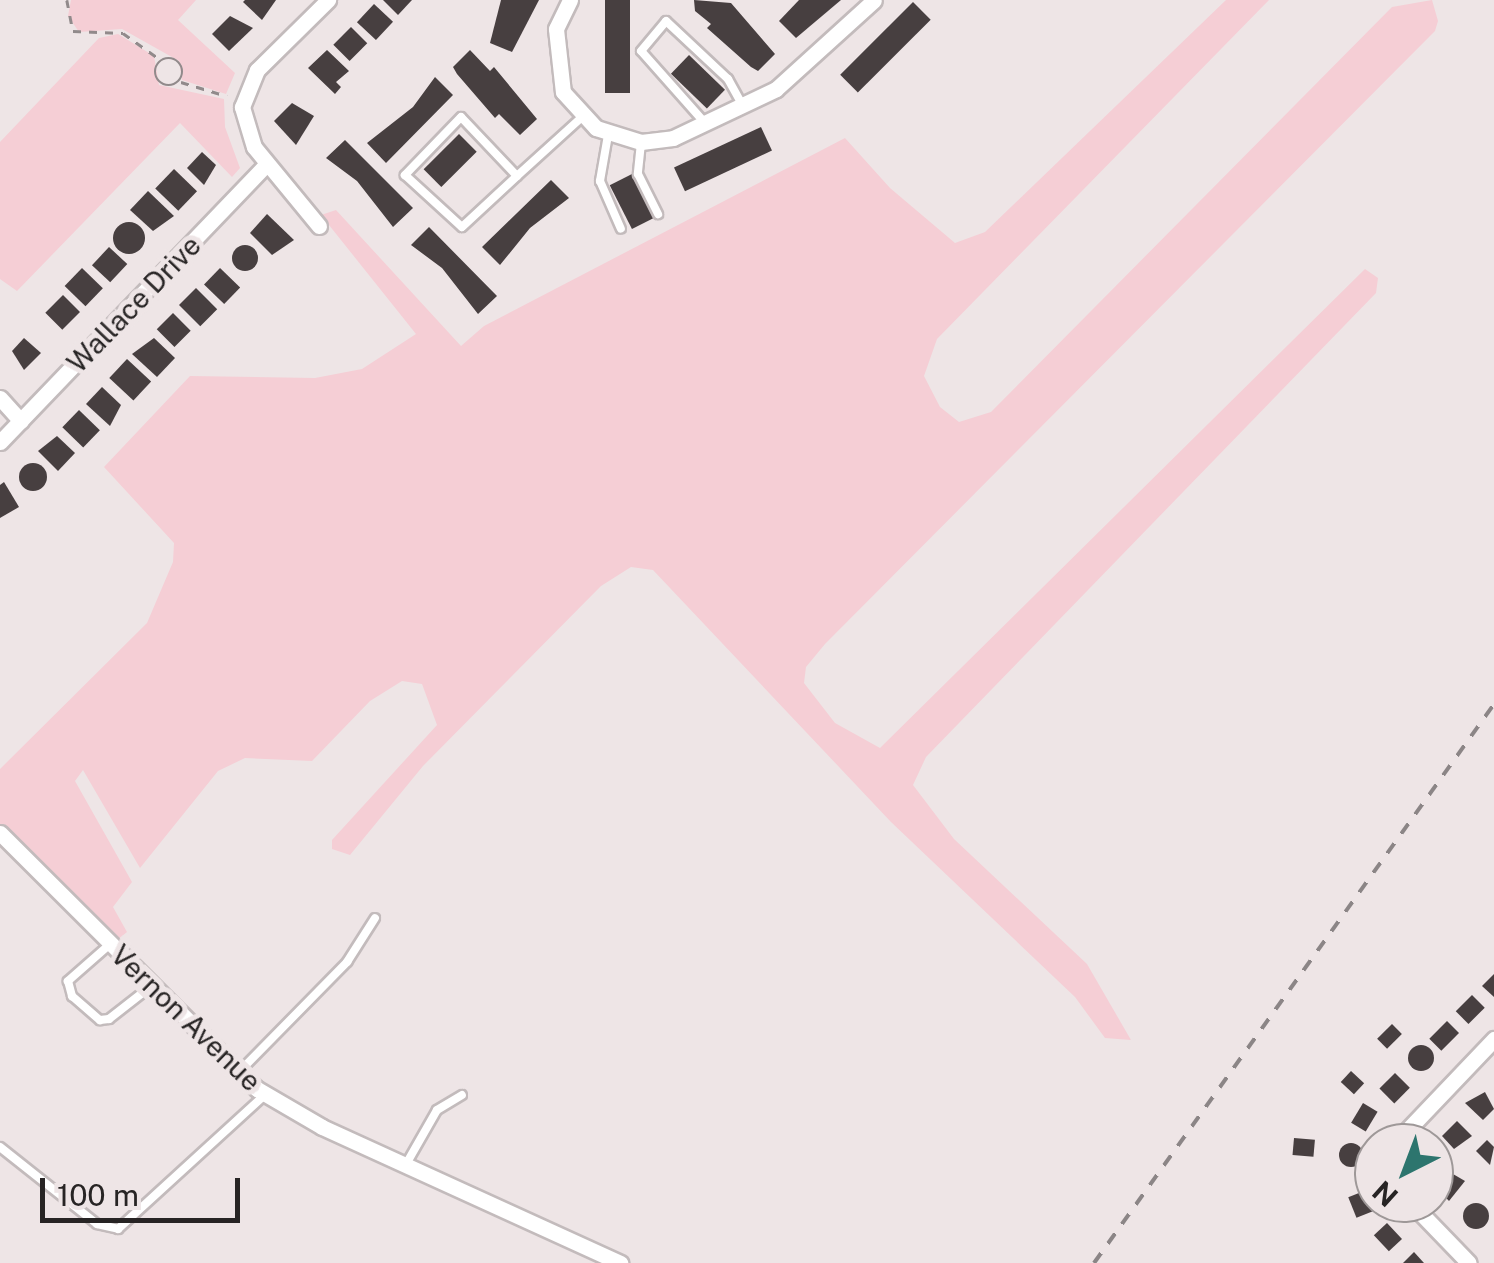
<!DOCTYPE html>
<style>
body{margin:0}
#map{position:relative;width:1494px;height:1263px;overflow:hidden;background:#eee5e6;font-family:"Public Sans",sans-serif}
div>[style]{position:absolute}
.green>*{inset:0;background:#f5ced5}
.building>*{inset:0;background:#473f40;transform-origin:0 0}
.round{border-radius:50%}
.path>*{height:2.5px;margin-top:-1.25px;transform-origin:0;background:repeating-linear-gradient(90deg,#918a8b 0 8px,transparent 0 16px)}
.path>.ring{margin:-1.25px;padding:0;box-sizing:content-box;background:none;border:2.5px solid #918a8b;border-radius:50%}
.roads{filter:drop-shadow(2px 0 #c3bbbc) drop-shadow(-2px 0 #c3bbbc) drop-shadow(0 2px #c3bbbc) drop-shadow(0 -2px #c3bbbc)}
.service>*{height:8px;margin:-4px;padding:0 4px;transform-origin:4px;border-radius:4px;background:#fff}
.minor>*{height:15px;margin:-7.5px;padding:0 7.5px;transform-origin:7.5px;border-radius:7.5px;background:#fff}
.rail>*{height:4px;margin-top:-2px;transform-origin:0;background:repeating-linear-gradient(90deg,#8b8586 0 12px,transparent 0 24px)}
span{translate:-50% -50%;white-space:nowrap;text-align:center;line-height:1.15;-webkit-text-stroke:10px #eee5e6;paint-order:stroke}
.street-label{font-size:28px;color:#272424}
.north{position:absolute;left:1354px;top:1123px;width:100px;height:100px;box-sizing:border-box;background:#eee5e6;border:2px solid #9e9898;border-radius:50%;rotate:222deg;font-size:28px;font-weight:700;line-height:40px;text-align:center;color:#272424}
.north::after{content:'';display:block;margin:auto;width:35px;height:45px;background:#2d756e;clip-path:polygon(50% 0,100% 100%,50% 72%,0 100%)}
.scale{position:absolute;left:40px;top:1178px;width:200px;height:45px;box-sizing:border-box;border:5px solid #272424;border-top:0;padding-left:12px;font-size:30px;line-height:35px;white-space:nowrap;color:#272424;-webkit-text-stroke:8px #eee5e6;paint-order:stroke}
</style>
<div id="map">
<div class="green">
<div style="clip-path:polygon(71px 0,196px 0,178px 20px,235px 73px,226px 94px,182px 80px,179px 61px,122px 29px,79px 32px,68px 16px)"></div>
<div style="clip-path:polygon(1226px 0,1269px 0,937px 339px,924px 376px,940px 407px,959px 422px,991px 412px,1392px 7px,1432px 0,1438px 21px,1435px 31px,825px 644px,806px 667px,804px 683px,835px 723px,880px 748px,1365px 269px,1378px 278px,1376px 293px,926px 757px,913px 785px,954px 839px,1087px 964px,1131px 1040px,1105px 1038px,1075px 997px,891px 822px,653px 570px,631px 567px,601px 586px,423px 766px,350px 855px,332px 849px,332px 840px,437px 725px,422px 684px,402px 681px,370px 701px,312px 761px,245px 758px,218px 771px,140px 868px,83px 770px,75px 781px,132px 882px,113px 907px,127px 932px,116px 941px,0 828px,0 769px,147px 623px,173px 562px,174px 543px,104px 467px,190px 376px,315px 378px,362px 369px,416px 334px,321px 215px,336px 210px,461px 346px,484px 326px,845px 138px,890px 188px,955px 243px,985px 232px)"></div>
<div style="clip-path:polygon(118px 34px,154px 56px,159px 85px,224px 99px,225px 127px,240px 168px,232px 177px,180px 123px,17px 291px,0 279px,0 142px,99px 38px)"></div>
</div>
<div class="building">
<div style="clip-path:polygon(276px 0,262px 20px,243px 2px,245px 0)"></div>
<div style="clip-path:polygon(383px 0,412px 0,398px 15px)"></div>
<div style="clip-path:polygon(501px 0,539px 0,512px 52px,490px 43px)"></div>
<div style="left:605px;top:0;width:25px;height:93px"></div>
<div style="clip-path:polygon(694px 0,731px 3px,775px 54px,758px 71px,751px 67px,707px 28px,711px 24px,695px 11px)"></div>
<div style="clip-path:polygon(799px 0,841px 0,796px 38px,779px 21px)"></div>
<div style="left:913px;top:2px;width:25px;height:103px;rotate:45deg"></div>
<div style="left:374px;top:4px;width:26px;height:25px;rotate:43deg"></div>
<div style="clip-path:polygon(230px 16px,253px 28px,229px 51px,212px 34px)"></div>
<div style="left:351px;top:27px;width:23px;height:25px;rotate:45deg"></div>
<div style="clip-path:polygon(327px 50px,349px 71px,336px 82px,341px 87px,335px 94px,308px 68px)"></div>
<div style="clip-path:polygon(470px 50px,490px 71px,494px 67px,537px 119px,520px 135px,499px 114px,495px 118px,457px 74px,453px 67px)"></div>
<div style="left:689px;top:55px;width:50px;height:26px;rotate:44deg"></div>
<div style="clip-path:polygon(435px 77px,453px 95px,386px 163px,367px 143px,413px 107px)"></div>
<div style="clip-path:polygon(292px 103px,314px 116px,296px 145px,274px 121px)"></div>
<div style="left:761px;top:127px;width:26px;height:96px;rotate:65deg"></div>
<div style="left:459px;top:134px;width:25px;height:50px;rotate:45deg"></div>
<div style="clip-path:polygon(345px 140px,413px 208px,393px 227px,357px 181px,326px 158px)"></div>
<div style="clip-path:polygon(202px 152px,216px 165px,204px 185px,187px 168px)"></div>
<div style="left:174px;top:169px;width:32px;height:27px;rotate:44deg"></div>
<div style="left:632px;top:174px;width:49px;height:25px;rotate:63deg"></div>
<div style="clip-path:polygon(551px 180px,569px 198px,530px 228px,500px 265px,482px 247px)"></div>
<div style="clip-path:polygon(148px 191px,174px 216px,153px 231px,130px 210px)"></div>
<div style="clip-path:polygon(267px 214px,294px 240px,272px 255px,250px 233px)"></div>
<div class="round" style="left:113px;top:222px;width:32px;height:32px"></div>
<div style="clip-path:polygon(429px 227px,497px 296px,478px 314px,442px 268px,411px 245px)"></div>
<div class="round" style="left:232px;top:245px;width:26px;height:26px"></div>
<div style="left:109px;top:247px;width:25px;height:25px;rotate:43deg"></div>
<div style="left:82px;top:268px;width:29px;height:25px;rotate:44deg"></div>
<div style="left:220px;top:268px;width:28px;height:23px;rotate:44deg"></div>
<div style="left:196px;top:288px;width:30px;height:24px;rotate:45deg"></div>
<div style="left:63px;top:295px;width:24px;height:25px;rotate:45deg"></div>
<div style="left:173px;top:313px;width:25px;height:23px;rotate:45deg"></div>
<div style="clip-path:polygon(24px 338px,41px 353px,24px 370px,12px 351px)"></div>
<div style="clip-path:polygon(154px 338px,175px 358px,157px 377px,132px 354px)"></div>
<div style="left:127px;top:359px;width:33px;height:26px;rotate:43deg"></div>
<div style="clip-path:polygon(102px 387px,121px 405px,110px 426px,86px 404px)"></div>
<div style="left:79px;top:410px;width:29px;height:24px;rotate:44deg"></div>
<div style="clip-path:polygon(57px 436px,75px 453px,58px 471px,38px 451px)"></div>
<div class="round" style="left:19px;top:463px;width:28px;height:28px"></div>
<div style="clip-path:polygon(4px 482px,19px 507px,0 518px,0 485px)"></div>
<div style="clip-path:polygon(1494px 974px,1494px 997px,1482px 986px)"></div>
<div style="left:1472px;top:995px;width:18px;height:23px;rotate:45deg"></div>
<div style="left:1447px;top:1021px;width:17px;height:25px;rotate:45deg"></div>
<div style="left:1392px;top:1024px;width:14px;height:21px;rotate:45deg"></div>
<div class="round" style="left:1408px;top:1045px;width:26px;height:26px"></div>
<div style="left:1351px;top:1071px;width:18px;height:15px;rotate:43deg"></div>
<div style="left:1395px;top:1073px;width:21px;height:22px;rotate:45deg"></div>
<div style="clip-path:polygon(1485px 1092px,1494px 1109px,1483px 1120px,1465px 1103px)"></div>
<div style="left:1363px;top:1103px;width:17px;height:23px;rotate:31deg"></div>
<div style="clip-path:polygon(1457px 1121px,1472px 1136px,1454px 1149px,1442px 1136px)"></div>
<div style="left:1294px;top:1138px;width:21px;height:17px;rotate:5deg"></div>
<div style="clip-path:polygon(1487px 1140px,1494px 1147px,1490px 1165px,1476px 1151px)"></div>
<div class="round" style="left:1339px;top:1143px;width:24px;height:24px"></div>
<div style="clip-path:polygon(1441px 1167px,1465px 1181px,1449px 1201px,1434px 1185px)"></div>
<div style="left:1364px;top:1191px;width:22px;height:17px;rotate:68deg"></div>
<div class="round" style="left:1463px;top:1203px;width:26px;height:26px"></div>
<div style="left:1387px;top:1223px;width:22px;height:18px;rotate:47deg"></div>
<div style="clip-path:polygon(1414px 1252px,1424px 1263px,1403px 1263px)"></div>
</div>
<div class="path">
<div style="left:67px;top:0;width:32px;rotate:79deg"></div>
<div style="left:73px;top:31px;width:50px;rotate:2.3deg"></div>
<div style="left:123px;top:33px;width:47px;rotate:35.4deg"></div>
<div class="ring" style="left:155px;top:58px;width:25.5px;height:25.5px"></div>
<div style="left:181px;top:82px;width:48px;rotate:16.9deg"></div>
</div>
<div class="roads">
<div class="service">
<div style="left:705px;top:123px;width:96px;rotate:-131.6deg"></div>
<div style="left:641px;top:51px;width:39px;rotate:-50deg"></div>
<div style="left:666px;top:21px;width:85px;rotate:43.1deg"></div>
<div style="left:728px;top:79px;width:29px;rotate:61deg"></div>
<div style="left:608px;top:135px;width:47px;rotate:99.9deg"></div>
<div style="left:600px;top:181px;width:52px;rotate:66.4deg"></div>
<div style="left:641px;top:143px;width:31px;rotate:96deg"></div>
<div style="left:638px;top:174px;width:45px;rotate:63.4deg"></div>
<div style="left:517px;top:176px;width:81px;rotate:-133.5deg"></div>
<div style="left:461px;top:117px;width:81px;rotate:134deg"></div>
<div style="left:405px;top:175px;width:77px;rotate:42.4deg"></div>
<div style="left:462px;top:227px;width:75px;rotate:-42.8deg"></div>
<div style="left:517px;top:176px;width:88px;rotate:-42.2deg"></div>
<div style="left:109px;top:945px;width:55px;rotate:138.7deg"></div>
<div style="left:68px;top:981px;width:16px;rotate:75deg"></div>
<div style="left:72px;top:996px;width:37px;rotate:41deg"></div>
<div style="left:100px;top:1020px;width:9px;rotate:-6deg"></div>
<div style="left:109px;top:1019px;width:52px;rotate:-38deg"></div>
<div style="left:238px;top:1073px;width:156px;rotate:-45.5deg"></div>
<div style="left:347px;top:962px;width:52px;rotate:-57.5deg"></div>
<div style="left:0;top:1147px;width:124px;rotate:38.4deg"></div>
<div style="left:97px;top:1224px;width:22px;rotate:13deg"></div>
<div style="left:118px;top:1229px;width:199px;rotate:-42.4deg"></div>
<div style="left:405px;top:1166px;width:64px;rotate:-60.3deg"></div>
<div style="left:437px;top:1110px;width:29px;rotate:-31deg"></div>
</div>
<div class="minor">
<div style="left:570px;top:0;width:32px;rotate:116deg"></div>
<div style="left:556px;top:29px;width:63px;rotate:83.7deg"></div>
<div style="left:563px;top:92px;width:49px;rotate:47.5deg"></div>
<div style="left:596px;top:128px;width:47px;rotate:17.3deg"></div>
<div style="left:641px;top:142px;width:32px;rotate:-7deg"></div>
<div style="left:673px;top:138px;width:114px;rotate:-25.4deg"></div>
<div style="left:776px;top:89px;width:132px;rotate:-42.2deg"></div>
<div style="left:319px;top:226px;width:102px;rotate:-129.4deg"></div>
<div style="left:254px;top:147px;width:42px;rotate:-106.7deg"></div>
<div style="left:242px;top:107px;width:40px;rotate:-68deg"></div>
<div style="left:257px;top:70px;width:100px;rotate:-44.6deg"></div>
<div style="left:0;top:398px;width:31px;rotate:48deg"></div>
<div style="left:0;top:442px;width:385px;rotate:-46.2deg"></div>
<div style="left:0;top:833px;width:363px;rotate:44.9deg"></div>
<div style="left:257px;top:1089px;width:75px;rotate:30.3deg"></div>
<div style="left:322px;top:1127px;width:328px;rotate:24.5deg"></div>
<div style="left:1395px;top:1143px;width:144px;rotate:-46.4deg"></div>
<div style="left:1411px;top:1203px;width:83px;rotate:46deg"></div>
</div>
</div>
<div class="rail">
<div style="left:1094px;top:1263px;width:687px;rotate:-54.41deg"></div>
</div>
<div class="street-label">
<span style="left:134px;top:304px;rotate:-46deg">Wallace Drive</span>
<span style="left:186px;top:1018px;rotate:44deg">Vernon Avenue</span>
</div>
<div class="north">N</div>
<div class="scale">100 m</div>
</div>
